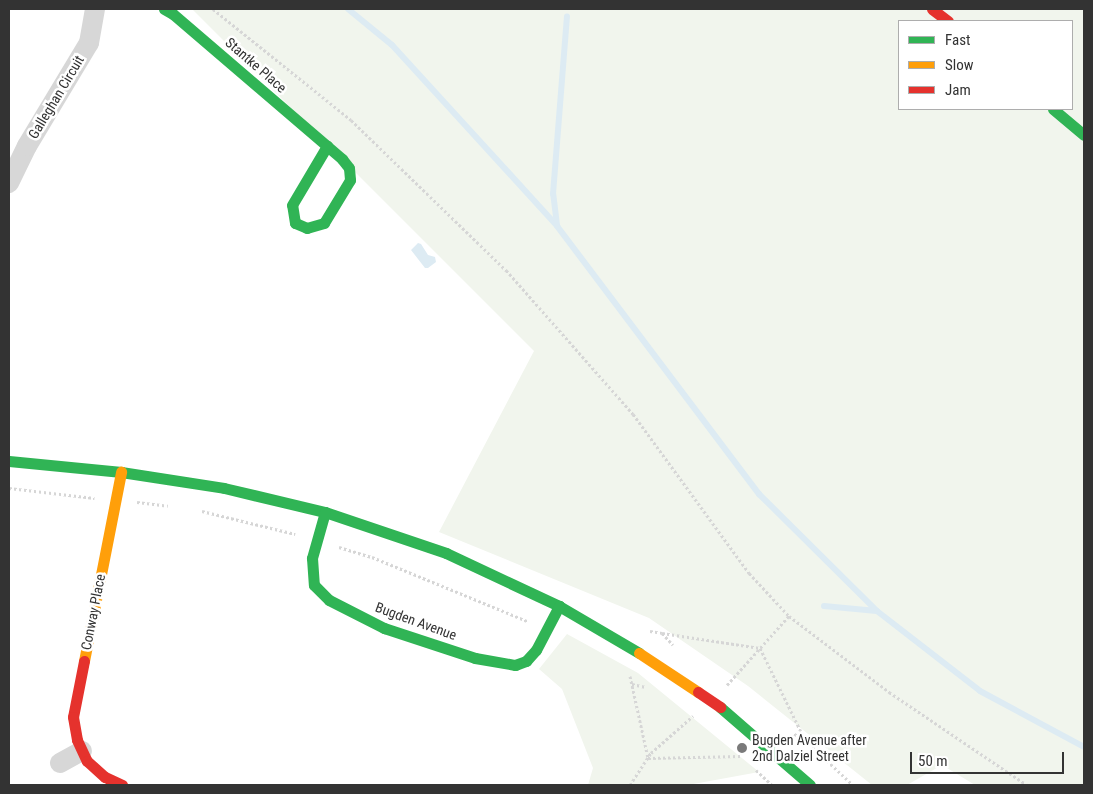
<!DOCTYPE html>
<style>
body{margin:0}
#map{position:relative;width:1093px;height:794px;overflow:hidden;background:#fff;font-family:"Roboto Condensed",sans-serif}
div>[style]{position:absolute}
.green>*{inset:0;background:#f1f5ed}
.water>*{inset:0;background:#ddebf3}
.stream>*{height:6px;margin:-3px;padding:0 3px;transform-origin:3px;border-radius:3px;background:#ddebf3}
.path>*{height:3px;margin-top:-1.5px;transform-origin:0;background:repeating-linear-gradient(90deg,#d6d6d6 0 2.5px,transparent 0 5px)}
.street>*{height:20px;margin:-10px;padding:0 10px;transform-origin:10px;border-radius:10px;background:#d7d7d7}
.fast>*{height:11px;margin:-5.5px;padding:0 5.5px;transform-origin:5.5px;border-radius:5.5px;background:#30b455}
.slow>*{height:11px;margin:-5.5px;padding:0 5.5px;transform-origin:5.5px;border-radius:5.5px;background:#ff9f0a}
.jam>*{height:11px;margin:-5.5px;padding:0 5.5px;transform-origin:5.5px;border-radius:5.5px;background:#e5322d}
.jam-bridge>*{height:11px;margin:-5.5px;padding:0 5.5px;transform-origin:5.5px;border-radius:5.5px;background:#e5322d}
.dots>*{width:14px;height:14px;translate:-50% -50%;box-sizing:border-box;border:2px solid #fff;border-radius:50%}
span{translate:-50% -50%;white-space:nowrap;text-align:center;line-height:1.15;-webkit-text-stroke:5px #fff;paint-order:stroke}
.street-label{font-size:14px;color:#333}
.poi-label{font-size:14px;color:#333}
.left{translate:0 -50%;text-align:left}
.frame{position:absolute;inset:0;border:10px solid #333;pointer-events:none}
.legend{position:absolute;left:898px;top:20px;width:175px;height:90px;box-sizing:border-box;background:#fff;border:1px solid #adadad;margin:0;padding:6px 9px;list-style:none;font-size:15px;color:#333}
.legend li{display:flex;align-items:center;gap:10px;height:25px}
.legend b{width:25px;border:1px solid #adadad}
.scale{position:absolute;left:910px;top:752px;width:154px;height:22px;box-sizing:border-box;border:2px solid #333;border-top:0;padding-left:6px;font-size:15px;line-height:18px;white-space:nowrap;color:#333;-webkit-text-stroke:4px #fff;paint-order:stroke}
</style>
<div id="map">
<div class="green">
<div style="clip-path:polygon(evenodd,192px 9px,1084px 9px,1084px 785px,975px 785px,942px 765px,907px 785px,872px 785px,748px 686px,649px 618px,439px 532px,534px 351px,192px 9px,899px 21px,1072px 21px,1072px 109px,899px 109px,899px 21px)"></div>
<div style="clip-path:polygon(567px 634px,638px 673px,759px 772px,688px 785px,588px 785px,593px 768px,562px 689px,539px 669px)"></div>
</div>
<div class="water">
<div style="clip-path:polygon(418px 243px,421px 244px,428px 255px,435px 257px,436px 262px,428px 268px,425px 268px,411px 250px)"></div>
</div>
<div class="stream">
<div style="left:348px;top:9px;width:57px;rotate:39.3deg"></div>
<div style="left:392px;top:45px;width:245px;rotate:47.6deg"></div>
<div style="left:557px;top:226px;width:336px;rotate:53deg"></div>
<div style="left:759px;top:494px;width:166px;rotate:44.8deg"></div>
<div style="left:877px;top:611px;width:130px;rotate:37.8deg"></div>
<div style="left:980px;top:691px;width:118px;rotate:28.3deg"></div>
<div style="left:557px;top:225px;width:31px;rotate:-97deg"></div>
<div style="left:553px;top:194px;width:178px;rotate:-85.5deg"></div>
<div style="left:824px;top:606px;width:53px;rotate:5.4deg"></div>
</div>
<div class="path">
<div style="left:213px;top:9px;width:177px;rotate:38.8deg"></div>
<div style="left:351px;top:120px;width:216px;rotate:44.1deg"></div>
<div style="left:506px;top:270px;width:192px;rotate:48.6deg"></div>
<div style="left:633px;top:414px;width:197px;rotate:53.9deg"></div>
<div style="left:749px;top:573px;width:59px;rotate:47.1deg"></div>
<div style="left:789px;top:616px;width:126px;rotate:37.2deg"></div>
<div style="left:889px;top:692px;width:166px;rotate:34deg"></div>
<div style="left:9px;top:488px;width:86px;rotate:6.7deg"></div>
<div style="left:137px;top:502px;width:31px;rotate:7deg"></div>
<div style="left:202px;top:511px;width:96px;rotate:13.9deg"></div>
<div style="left:339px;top:547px;width:34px;rotate:17deg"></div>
<div style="left:372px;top:557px;width:168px;rotate:22.4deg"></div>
<div style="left:650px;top:631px;width:12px;rotate:9deg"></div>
<div style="left:662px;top:633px;width:16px;rotate:47deg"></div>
<div style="left:662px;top:633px;width:99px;rotate:8.7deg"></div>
<div style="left:760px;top:648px;width:102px;rotate:63.9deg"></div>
<div style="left:805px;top:740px;width:14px;rotate:-150deg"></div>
<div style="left:630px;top:676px;width:84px;rotate:77.6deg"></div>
<div style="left:648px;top:758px;width:93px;rotate:-1.2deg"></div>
<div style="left:632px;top:684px;width:14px;rotate:12deg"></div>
<div style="left:727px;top:685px;width:93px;rotate:-48.1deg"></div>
<div style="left:805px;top:740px;width:66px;rotate:43.2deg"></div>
<div style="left:756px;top:770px;width:22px;rotate:43deg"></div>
<div style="left:630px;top:785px;width:38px;rotate:-57deg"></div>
<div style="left:651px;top:753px;width:56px;rotate:-41.4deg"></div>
</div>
<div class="street">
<div style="left:9px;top:183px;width:41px;rotate:-64.1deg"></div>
<div style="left:27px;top:146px;width:120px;rotate:-59deg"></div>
<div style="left:89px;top:43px;width:35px;rotate:-80deg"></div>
<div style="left:60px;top:763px;width:25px;rotate:-29deg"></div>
</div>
<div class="fast">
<div style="left:164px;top:9px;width:10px;rotate:29deg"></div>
<div style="left:173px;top:14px;width:223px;rotate:40.6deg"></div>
<div style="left:342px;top:159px;width:11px;rotate:52deg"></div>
<div style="left:349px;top:168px;width:12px;rotate:85deg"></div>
<div style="left:350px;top:180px;width:50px;rotate:121.2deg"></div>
<div style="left:324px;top:223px;width:18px;rotate:164deg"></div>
<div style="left:307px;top:228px;width:13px;rotate:-157deg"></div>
<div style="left:295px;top:223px;width:18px;rotate:-99deg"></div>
<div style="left:292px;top:205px;width:69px;rotate:-59.3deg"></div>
<div style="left:1053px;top:109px;width:40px;rotate:40deg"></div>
<div style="left:9px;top:461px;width:113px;rotate:5.6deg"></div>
<div style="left:121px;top:472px;width:104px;rotate:8.8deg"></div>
<div style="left:224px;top:488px;width:104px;rotate:13.4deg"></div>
<div style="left:325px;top:512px;width:128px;rotate:18.7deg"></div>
<div style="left:446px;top:553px;width:125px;rotate:25.1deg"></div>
<div style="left:559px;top:606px;width:93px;rotate:30.4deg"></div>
<div style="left:325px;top:512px;width:48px;rotate:105.8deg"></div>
<div style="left:312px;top:558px;width:27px;rotate:86deg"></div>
<div style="left:314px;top:585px;width:21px;rotate:45deg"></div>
<div style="left:329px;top:600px;width:62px;rotate:27deg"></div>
<div style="left:384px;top:628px;width:96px;rotate:18.2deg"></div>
<div style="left:475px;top:658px;width:41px;rotate:9.9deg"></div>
<div style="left:515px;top:665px;width:12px;rotate:-20deg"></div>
<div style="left:526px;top:661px;width:15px;rotate:-48deg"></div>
<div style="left:536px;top:650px;width:50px;rotate:-62.4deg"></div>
<div style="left:720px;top:707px;width:119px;rotate:40.9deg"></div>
</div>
<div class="slow">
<div style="left:639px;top:653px;width:71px;rotate:33.5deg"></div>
<div style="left:84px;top:661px;width:193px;rotate:-78.9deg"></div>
</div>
<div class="jam">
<div style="left:932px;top:9px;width:20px;rotate:37deg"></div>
<div style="left:84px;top:661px;width:57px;rotate:101.1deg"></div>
<div style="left:73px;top:717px;width:23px;rotate:80deg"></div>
<div style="left:77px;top:740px;width:23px;rotate:65deg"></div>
<div style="left:87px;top:761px;width:24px;rotate:42deg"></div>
<div style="left:105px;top:777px;width:19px;rotate:25deg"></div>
</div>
<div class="jam-bridge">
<div style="left:698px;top:692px;width:27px;rotate:34deg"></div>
</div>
<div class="dots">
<div style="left:742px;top:748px;background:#7a7a7a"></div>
</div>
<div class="street-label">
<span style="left:256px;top:65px;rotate:41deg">Stantke Place</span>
<span style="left:56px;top:97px;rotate:-59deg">Galleghan Circuit</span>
<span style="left:93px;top:612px;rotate:-79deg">Conway Place</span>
<span style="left:416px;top:621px;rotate:20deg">Bugden Avenue</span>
</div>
<div class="poi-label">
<span class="left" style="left:752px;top:748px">Bugden Avenue after<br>2nd Dalziel Street</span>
</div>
<div class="frame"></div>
<ul class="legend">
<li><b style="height:6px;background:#30b455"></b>Fast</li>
<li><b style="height:6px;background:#ff9f0a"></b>Slow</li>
<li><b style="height:6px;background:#e5322d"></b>Jam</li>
</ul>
<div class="scale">50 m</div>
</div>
